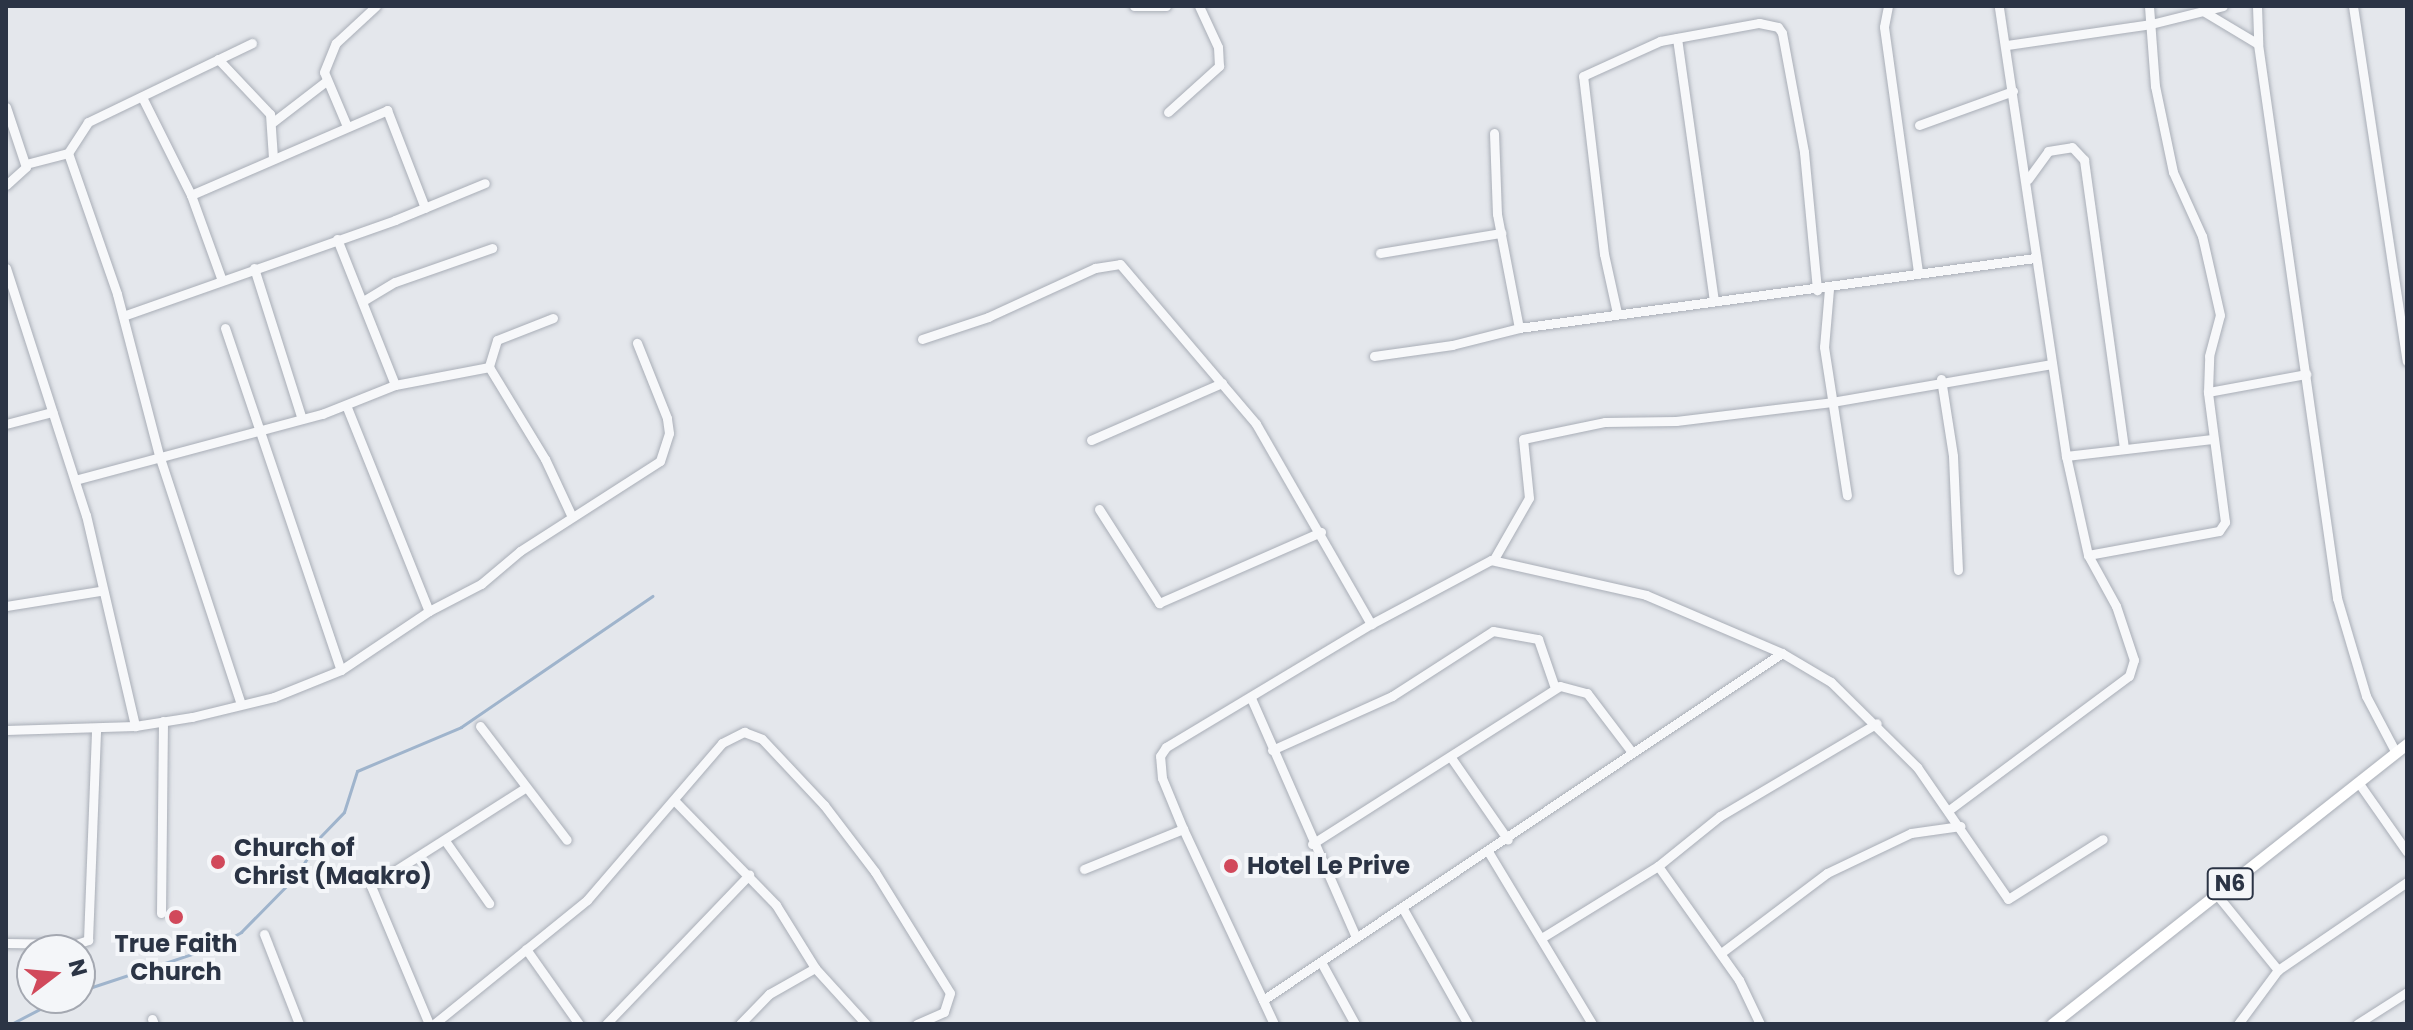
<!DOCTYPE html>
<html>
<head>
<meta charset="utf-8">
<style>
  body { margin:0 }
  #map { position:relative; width:2413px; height:1030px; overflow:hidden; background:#e4e7ec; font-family:Poppins,sans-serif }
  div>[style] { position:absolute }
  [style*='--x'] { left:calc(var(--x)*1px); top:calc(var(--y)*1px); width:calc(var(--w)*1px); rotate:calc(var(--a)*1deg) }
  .stream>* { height:3px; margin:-1.5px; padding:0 1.5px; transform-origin:1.5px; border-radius:1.5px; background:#9fb4cc }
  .roads { filter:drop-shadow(0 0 2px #a9aeb7) drop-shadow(0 0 2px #a9aeb7) }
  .minor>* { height:9px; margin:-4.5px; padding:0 4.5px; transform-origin:4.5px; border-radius:4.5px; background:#f7f8fa }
  .major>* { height:11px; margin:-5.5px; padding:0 5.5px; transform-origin:5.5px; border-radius:5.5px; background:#fff }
  .dots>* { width:22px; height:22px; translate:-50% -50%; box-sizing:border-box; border:4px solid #f4f6f9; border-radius:50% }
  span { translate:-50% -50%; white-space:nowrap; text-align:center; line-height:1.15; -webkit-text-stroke:8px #f4f6f9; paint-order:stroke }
  .shield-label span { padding:2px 6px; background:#f4f6f9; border:2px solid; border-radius:6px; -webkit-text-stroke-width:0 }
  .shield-label { font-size:22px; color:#2b3445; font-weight:700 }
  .poi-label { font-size:24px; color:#2b3445; font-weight:700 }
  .left { translate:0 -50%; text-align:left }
  .frame { position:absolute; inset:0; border:8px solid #2b3445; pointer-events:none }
  .north { position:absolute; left:16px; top:934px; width:80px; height:80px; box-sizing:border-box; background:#f4f6f9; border:2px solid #a4a8b1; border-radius:50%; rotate:74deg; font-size:22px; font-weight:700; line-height:32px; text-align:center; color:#2b3445 }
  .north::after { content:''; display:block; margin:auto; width:28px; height:36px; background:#d1495b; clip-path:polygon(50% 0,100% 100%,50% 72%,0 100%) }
</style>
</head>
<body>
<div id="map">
  <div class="stream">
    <i style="--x:80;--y:991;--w:143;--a:-18.3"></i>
    <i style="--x:216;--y:946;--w:29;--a:-29"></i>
    <i style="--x:241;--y:932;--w:80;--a:-45.5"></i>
    <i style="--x:297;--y:875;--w:43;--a:-59.3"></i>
    <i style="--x:319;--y:838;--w:36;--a:-46"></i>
    <i style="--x:344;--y:812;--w:43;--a:-72.4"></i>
    <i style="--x:357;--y:771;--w:113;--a:-22.9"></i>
    <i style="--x:461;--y:727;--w:232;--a:-34.4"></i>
    <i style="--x:11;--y:1024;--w:56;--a:-27.5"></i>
  </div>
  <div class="roads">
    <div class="minor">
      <i style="--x:1134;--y:6;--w:32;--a:0"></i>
      <i style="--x:1888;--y:6;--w:21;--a:101"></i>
      <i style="--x:1884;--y:27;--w:247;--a:82.1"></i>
      <i style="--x:2257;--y:6;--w:38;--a:88"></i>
      <i style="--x:2258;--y:44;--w:560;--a:81.88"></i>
      <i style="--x:2337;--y:598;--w:102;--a:73.5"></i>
      <i style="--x:2366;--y:696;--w:64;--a:62.2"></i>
      <i style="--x:2353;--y:6;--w:359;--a:81.4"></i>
      <i style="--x:2203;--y:11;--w:64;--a:31"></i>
      <i style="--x:1677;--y:38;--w:265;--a:82"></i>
      <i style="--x:2007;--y:45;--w:146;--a:-8.3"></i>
      <i style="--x:2151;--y:24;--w:74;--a:-14"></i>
      <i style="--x:218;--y:59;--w:76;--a:46.6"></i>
      <i style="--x:270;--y:114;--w:44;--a:86.1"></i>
      <i style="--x:143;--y:99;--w:107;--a:63.4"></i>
      <i style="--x:191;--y:195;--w:88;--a:70.1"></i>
      <i style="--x:6;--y:107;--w:63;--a:71.6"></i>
      <i style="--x:26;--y:167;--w:27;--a:138"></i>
      <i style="--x:1168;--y:112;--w:69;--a:-42"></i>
      <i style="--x:1219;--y:66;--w:19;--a:-93"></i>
      <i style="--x:1218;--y:47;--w:45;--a:-114.9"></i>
      <i style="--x:273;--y:122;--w:66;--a:-37.6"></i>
      <i style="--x:346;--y:124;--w:56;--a:-112.9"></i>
      <i style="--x:324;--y:72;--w:31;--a:-68"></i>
      <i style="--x:336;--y:43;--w:54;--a:-42.8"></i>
      <i style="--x:1919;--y:125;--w:100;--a:-19.9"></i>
      <i style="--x:1494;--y:133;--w:81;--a:87.9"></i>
      <i style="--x:1497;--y:214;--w:116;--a:79.1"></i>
      <i style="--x:68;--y:153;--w:149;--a:70.8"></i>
      <i style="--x:117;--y:294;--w:166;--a:75.4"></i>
      <i style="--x:159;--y:455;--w:262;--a:71.8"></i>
      <i style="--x:68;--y:153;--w:37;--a:-57"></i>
      <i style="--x:88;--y:122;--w:182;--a:-25.7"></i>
      <i style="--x:26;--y:164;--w:43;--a:-14.7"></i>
      <i style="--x:2028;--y:179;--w:34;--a:-54"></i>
      <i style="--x:2048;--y:151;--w:24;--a:-9"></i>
      <i style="--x:2072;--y:147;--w:18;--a:47"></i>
      <i style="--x:2084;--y:160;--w:291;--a:82.1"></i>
      <i style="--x:191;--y:195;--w:214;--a:-23.4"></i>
      <i style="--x:387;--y:110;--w:105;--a:68.8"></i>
      <i style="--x:337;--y:239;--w:157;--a:68.3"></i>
      <i style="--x:1380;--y:253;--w:123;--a:-9.4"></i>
      <i style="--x:6;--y:268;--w:260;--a:72.1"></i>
      <i style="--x:86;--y:515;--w:217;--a:76.9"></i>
      <i style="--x:254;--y:268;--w:158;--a:72.4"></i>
      <i style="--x:1829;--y:289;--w:58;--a:94.9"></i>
      <i style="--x:1824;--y:347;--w:150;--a:81.2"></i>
      <i style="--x:363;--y:301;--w:37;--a:-31"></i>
      <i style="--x:395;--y:282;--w:103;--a:-19.3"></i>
      <i style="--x:1617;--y:313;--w:60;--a:-102.4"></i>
      <i style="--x:1604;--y:254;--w:179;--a:-96.7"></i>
      <i style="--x:1583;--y:76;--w:85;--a:-24.4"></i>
      <i style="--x:1660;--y:41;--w:101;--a:-10.3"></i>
      <i style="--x:1759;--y:23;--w:19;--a:12"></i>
      <i style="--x:1778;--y:27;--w:7;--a:56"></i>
      <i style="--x:1782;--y:33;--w:121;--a:79.5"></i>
      <i style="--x:1804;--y:152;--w:139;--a:84.6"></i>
      <i style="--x:123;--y:316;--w:288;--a:-19.4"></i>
      <i style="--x:395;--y:220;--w:97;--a:-22.3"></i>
      <i style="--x:553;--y:318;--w:60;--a:158.6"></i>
      <i style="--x:497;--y:340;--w:28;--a:107"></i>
      <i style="--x:489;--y:367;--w:108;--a:58.7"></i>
      <i style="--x:545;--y:459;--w:64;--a:65"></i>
      <i style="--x:225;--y:328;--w:361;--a:71.3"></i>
      <i style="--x:922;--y:339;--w:70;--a:-18.4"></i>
      <i style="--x:988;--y:317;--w:118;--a:-24.6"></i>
      <i style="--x:1095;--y:268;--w:25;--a:-9"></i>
      <i style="--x:1120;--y:264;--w:210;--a:49.6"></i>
      <i style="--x:1256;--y:424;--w:231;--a:60.1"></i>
      <i style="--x:1374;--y:356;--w:79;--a:-8"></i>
      <i style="--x:1452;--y:345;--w:69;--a:-14.2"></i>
      <i style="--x:1519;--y:328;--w:521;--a:-7.73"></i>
      <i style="--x:1941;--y:379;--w:78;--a:81.1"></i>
      <i style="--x:1953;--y:456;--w:114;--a:87.5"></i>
      <i style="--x:2208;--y:392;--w:100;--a:-10.4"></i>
      <i style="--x:346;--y:405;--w:222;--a:68.1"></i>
      <i style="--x:6;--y:424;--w:48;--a:-14.6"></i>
      <i style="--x:1091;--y:440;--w:143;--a:-23.5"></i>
      <i style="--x:2066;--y:456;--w:147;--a:-6.6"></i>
      <i style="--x:75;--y:480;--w:256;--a:-15"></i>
      <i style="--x:322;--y:414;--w:79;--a:-21.7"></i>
      <i style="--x:395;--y:385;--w:96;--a:-10.8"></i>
      <i style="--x:1099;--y:509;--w:112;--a:57.4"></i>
      <i style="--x:1159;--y:603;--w:177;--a:-23.7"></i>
      <i style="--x:2088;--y:555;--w:133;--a:-10.4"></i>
      <i style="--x:2219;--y:531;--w:11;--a:-56"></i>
      <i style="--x:2225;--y:522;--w:131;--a:-97.5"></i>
      <i style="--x:2208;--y:392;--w:36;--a:-88"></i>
      <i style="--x:2209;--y:356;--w:42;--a:-75"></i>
      <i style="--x:2220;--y:315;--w:81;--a:-102.8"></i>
      <i style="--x:2202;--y:236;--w:70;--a:-114.4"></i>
      <i style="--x:2173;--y:172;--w:88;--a:-101.8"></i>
      <i style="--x:2155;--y:86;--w:80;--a:-94.3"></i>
      <i style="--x:1494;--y:559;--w:70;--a:-60.2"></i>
      <i style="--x:1529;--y:498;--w:59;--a:-95.8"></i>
      <i style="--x:1523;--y:439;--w:84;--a:-11.7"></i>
      <i style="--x:1605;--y:422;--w:71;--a:-0.8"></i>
      <i style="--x:1676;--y:421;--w:157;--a:-6.9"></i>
      <i style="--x:1832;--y:402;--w:223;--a:-9.8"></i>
      <i style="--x:6;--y:606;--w:95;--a:-9.1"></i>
      <i style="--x:1251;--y:698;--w:261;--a:66.3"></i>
      <i style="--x:480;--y:726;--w:143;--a:52.7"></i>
      <i style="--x:6;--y:730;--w:129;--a:-1.8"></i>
      <i style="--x:135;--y:726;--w:58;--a:-9"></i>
      <i style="--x:192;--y:717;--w:84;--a:-13.7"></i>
      <i style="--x:274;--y:697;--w:72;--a:-21.9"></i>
      <i style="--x:341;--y:670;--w:106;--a:-33.8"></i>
      <i style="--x:429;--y:611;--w:59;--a:-27.4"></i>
      <i style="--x:481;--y:584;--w:51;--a:-40.2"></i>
      <i style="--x:520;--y:551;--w:166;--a:-32.7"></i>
      <i style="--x:660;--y:461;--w:29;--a:-72"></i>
      <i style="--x:669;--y:433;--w:15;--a:-98"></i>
      <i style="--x:667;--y:418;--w:81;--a:-111.8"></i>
      <i style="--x:1272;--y:750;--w:132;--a:-24.2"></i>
      <i style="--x:1392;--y:696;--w:120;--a:-32.8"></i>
      <i style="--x:1493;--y:631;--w:46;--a:10.1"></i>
      <i style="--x:1538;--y:639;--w:52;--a:70.9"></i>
      <i style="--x:1452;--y:759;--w:98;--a:55.3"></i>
      <i style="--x:2358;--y:782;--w:85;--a:55"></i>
      <i style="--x:674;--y:800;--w:146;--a:45.8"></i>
      <i style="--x:776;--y:905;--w:74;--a:58.2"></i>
      <i style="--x:815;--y:968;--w:76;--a:47.7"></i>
      <i style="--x:1949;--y:810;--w:224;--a:-36.7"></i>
      <i style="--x:2129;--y:676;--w:17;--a:-73"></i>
      <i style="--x:2134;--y:660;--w:57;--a:-108.4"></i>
      <i style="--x:2116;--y:606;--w:58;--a:-118.8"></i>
      <i style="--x:2088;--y:555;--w:101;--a:-102.5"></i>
      <i style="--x:2066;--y:456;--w:455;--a:-98.5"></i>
      <i style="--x:446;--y:842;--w:75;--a:54.8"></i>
      <i style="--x:1312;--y:844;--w:294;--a:-32.5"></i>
      <i style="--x:1560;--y:686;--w:28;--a:15"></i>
      <i style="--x:1587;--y:693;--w:73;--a:52.8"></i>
      <i style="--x:1489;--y:853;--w:200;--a:58.9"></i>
      <i style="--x:1658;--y:866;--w:140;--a:54.6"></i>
      <i style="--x:1739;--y:980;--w:49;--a:64.5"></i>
      <i style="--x:1084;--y:869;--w:107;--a:-22"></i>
      <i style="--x:2217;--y:895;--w:97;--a:50.9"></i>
      <i style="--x:1402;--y:907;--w:134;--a:60.6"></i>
      <i style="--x:161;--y:913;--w:192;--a:-89.4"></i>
      <i style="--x:264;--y:934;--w:97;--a:68.7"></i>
      <i style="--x:1543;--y:937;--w:135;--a:-31.7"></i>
      <i style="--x:1658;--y:866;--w:80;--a:-38.9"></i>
      <i style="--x:1720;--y:816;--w:182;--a:-30.6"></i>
      <i style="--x:6;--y:943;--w:70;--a:0.8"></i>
      <i style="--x:76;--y:944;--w:13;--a:-18"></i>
      <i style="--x:88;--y:940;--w:212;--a:-87.8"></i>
      <i style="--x:526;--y:949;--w:92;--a:54.8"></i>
      <i style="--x:1721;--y:953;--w:133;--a:-37"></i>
      <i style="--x:1827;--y:873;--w:93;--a:-25.5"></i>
      <i style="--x:1911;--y:833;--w:50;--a:-8"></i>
      <i style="--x:1321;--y:962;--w:71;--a:61.3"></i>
      <i style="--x:1263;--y:1000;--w:624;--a:-33.77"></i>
      <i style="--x:152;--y:1019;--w:5;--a:68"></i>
      <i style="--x:429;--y:1024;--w:150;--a:-112.8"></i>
      <i style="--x:371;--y:886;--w:183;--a:-32.5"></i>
      <i style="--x:434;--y:1024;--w:197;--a:-39"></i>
      <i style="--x:587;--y:900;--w:207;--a:-49.3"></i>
      <i style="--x:722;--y:743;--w:25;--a:-27"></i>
      <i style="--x:744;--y:732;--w:19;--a:21"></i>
      <i style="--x:762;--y:739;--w:91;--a:46.8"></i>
      <i style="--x:824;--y:805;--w:84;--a:52.7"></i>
      <i style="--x:875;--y:872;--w:142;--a:58.2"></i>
      <i style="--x:950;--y:993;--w:20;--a:108"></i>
      <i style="--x:944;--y:1012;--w:30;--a:156"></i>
      <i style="--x:606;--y:1024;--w:207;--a:-46.2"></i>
      <i style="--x:740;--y:1024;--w:42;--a:-46"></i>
      <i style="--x:769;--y:994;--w:53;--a:-29.5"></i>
      <i style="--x:1274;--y:1024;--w:215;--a:-115"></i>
      <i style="--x:1183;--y:829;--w:55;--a:-112.4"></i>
      <i style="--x:1162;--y:778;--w:22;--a:-95"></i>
      <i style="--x:1160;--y:756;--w:11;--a:-56"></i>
      <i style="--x:1166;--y:747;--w:239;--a:-31"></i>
      <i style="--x:1371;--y:624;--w:136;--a:-28.1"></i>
      <i style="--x:1491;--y:560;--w:159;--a:12.7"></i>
      <i style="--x:1646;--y:595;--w:148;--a:23.1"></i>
      <i style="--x:1782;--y:653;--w:57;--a:30.6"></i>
      <i style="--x:1831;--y:682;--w:121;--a:44.7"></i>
      <i style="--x:1917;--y:767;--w:160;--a:55.4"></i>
      <i style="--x:2008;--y:899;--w:112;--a:-32.3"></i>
      <i style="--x:2238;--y:1024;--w:67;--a:-53.5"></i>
      <i style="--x:2278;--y:970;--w:156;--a:-34.3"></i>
      <i style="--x:2357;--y:1024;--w:59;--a:-32.6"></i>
    </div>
    <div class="major">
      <i style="--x:2052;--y:1024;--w:452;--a:-38.3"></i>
    </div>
  </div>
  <div class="dots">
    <i style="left:218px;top:862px;background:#d1495b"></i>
    <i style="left:1231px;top:866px;background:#d1495b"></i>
    <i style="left:176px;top:917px;background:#d1495b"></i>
  </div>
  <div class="shield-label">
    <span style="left:2230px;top:884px">N6</span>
  </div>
  <div class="poi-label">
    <span class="left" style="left:234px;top:862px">Church of<br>Christ (Maakro)</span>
    <span class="left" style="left:1247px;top:866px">Hotel Le Prive</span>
    <span style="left:176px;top:958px">True Faith<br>Church</span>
  </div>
  <div class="frame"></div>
  <div class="north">N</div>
</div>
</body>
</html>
